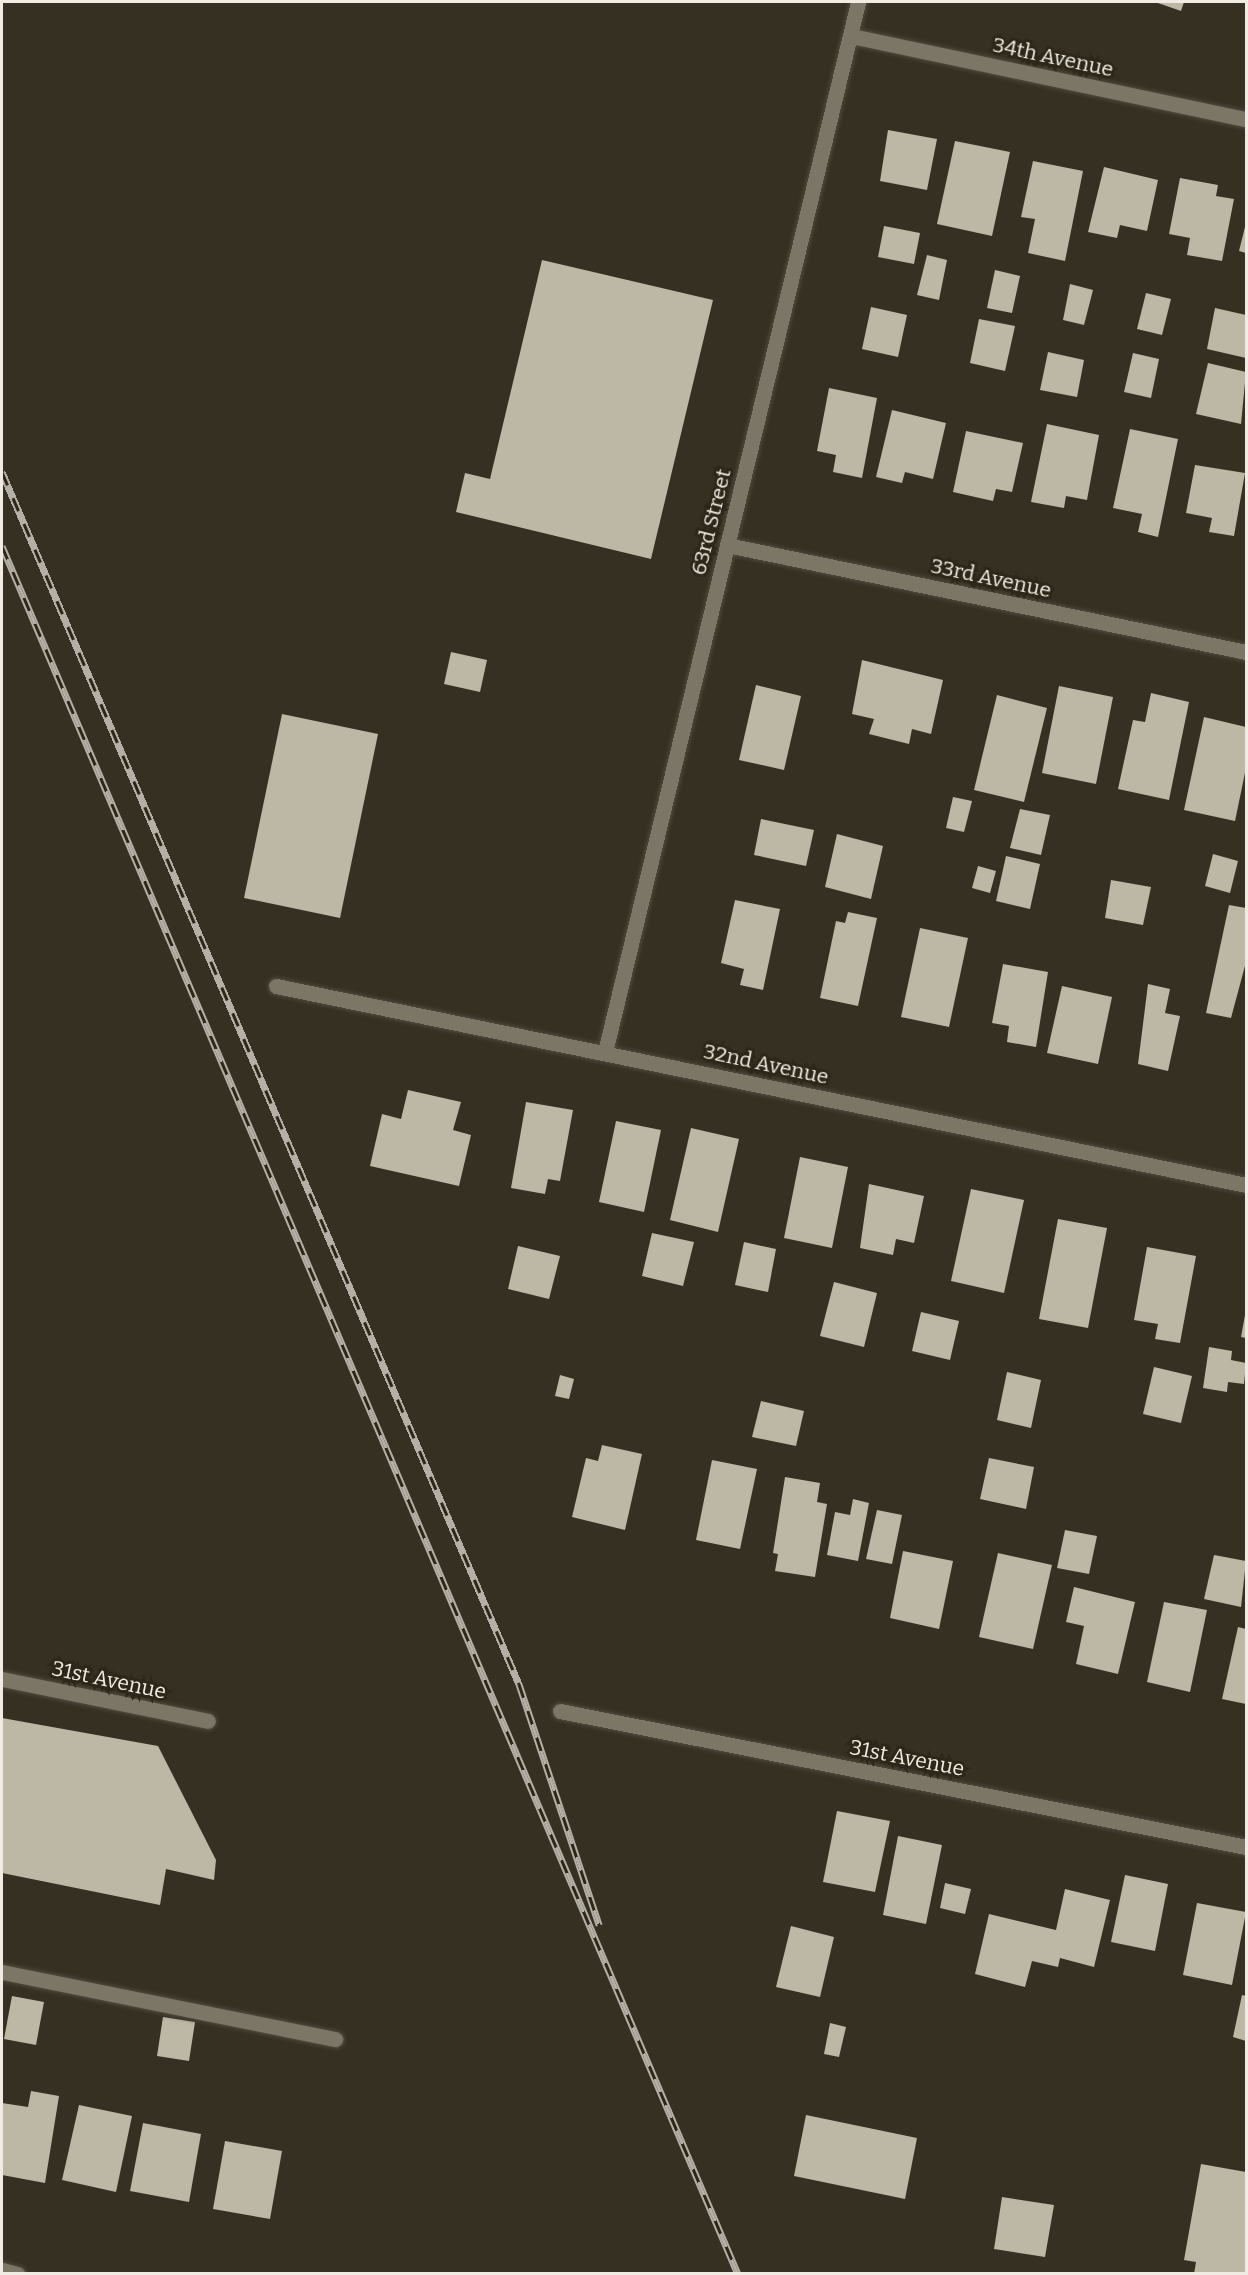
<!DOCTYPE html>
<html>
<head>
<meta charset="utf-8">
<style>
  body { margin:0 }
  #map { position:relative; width:1248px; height:2275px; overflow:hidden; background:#363022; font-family:Bitter,serif }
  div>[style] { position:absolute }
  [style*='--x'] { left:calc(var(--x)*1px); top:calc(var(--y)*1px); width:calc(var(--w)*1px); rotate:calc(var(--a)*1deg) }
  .building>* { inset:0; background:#bdb7a5 }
  .roads { filter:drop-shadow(0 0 2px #504b3f) drop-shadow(0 0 2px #504b3f) }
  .minor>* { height:15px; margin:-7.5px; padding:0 7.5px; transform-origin:7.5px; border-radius:7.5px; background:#7c7666 }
  .rail>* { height:7px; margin-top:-3.5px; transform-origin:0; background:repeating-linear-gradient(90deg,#2c2718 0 14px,#b5b0a6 0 28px); box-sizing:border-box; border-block:2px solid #b5b0a6 }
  span { translate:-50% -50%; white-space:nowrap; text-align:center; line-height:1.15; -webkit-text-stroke:6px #2c2718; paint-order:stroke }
  .street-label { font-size:21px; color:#f0ece3 }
  .frame { position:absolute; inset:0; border:3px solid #f0ece3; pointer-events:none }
</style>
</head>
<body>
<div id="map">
  <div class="building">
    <i style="clip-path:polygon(1155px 2px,1184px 2px,1181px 11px)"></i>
    <i style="clip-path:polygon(888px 130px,937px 139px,927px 190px,880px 181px)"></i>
    <i style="clip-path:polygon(955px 141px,1010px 152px,992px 236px,937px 224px)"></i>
    <i style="clip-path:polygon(1033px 161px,1083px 171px,1065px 261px,1028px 253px,1035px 219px,1021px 217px)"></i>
    <i style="clip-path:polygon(1104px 167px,1158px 180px,1147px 231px,1120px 225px,1117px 238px,1088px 232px)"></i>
    <i style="clip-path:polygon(1180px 178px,1218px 185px,1216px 196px,1234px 199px,1222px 261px,1187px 255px,1190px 238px,1169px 234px)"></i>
    <i style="clip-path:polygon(1246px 223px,1246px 253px,1239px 251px)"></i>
    <i style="clip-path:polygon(884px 226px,920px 233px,914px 264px,878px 257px)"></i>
    <i style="clip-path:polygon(927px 255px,947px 260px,939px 300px,917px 295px)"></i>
    <i style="clip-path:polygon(542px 260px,713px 300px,651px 559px,456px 512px,465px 473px,490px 479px)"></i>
    <i style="clip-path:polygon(995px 270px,1020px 276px,1012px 313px,987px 308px)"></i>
    <i style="clip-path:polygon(1070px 284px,1093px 290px,1084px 325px,1063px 320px)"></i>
    <i style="clip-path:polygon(1146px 293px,1171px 299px,1162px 335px,1137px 329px)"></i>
    <i style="clip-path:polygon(871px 307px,907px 315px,898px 357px,862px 349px)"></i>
    <i style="clip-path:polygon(1215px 308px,1246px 315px,1246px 358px,1207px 349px)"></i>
    <i style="clip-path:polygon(979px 319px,1015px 326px,1005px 371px,970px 363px)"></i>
    <i style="clip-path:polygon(1048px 352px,1084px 360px,1077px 397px,1040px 390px)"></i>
    <i style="clip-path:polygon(1133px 353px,1159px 359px,1151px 398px,1124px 392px)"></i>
    <i style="clip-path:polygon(1208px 363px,1246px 372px,1241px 424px,1196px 414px)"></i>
    <i style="clip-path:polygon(829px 388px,877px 398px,862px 478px,833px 472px,836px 455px,817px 451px)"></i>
    <i style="clip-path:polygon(892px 410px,946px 423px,933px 479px,905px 472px,902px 483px,876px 477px)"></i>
    <i style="clip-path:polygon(1047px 424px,1099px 435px,1087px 500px,1066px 496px,1064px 508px,1031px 502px)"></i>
    <i style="clip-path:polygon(1130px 429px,1178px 439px,1158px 537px,1138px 532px,1142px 514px,1113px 508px)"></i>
    <i style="clip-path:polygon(966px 431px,1023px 443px,1012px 492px,996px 489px,993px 501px,953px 492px)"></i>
    <i style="clip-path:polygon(1195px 465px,1245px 473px,1234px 536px,1209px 532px,1212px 518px,1186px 513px)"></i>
    <i style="clip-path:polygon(451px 652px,487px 660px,480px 692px,444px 684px)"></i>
    <i style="clip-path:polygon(862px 660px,943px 680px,931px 734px,912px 729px,909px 744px,869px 734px,874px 719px,852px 714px)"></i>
    <i style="clip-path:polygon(756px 685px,801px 696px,784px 770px,739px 760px)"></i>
    <i style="clip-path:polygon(1059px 686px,1113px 697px,1096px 784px,1042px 773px)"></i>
    <i style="clip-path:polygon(1151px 693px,1189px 702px,1169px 800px,1118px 789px,1133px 720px,1145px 722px)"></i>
    <i style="clip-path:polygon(997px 695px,1047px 708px,1024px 802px,974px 790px)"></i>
    <i style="clip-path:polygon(282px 714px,378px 734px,340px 918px,244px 898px)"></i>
    <i style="clip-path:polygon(1204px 717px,1246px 727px,1246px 768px,1235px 821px,1184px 810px)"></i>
    <i style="clip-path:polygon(953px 797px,972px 801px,964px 832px,946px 828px)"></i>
    <i style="clip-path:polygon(1020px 809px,1050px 815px,1041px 855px,1010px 848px)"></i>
    <i style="clip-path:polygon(761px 819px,814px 830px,806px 866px,754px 855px)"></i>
    <i style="clip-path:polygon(837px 834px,883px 846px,871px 899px,825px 887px)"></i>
    <i style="clip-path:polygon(1213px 854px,1238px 861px,1230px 893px,1205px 886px)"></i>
    <i style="clip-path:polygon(1006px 856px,1040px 864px,1030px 909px,996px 901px)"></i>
    <i style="clip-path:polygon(978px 866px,996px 871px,990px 893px,972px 888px)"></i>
    <i style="clip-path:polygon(1111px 880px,1151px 887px,1143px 925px,1105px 918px)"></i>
    <i style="clip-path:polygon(735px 900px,780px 909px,763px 990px,740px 985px,744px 969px,721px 963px)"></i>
    <i style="clip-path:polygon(1229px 905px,1246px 908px,1246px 962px,1231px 1018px,1206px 1013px)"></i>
    <i style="clip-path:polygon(848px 912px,877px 918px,858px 1006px,820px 998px,836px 921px,845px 923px)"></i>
    <i style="clip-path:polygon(920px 928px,968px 938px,949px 1027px,901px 1017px)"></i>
    <i style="clip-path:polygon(1003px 964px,1048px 972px,1036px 1047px,1007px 1042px,1009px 1026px,992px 1023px)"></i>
    <i style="clip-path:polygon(1148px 984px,1170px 989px,1165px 1013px,1180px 1016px,1168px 1071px,1138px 1064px)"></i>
    <i style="clip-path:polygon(1062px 986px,1112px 997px,1098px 1064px,1047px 1053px)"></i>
    <i style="clip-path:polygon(408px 1090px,461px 1102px,453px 1130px,471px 1135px,459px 1186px,370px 1166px,382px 1114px,401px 1119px)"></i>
    <i style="clip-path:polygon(526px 1102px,573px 1110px,560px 1181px,548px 1179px,545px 1194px,511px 1188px)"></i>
    <i style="clip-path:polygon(616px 1121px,661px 1130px,644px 1212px,599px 1202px)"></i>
    <i style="clip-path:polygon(691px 1128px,739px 1139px,718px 1232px,670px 1220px)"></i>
    <i style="clip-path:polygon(800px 1157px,848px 1167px,832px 1248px,784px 1238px)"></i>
    <i style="clip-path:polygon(869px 1184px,924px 1196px,914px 1243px,896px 1239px,893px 1255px,860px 1248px)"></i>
    <i style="clip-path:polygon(971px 1189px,1024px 1200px,1004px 1293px,951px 1281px)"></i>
    <i style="clip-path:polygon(1058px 1219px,1107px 1228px,1088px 1328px,1039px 1319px)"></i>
    <i style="clip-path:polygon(652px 1233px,694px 1242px,683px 1286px,642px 1276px)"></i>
    <i style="clip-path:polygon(744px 1242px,776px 1249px,768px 1292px,735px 1285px)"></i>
    <i style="clip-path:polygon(518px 1246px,560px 1256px,549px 1299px,508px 1289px)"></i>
    <i style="clip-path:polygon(1147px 1247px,1196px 1256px,1180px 1343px,1155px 1339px,1158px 1324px,1134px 1320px)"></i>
    <i style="clip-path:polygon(834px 1282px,877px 1293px,864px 1347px,820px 1336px)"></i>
    <i style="clip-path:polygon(921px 1312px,959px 1321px,950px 1360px,912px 1351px)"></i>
    <i style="clip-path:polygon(1245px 1315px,1246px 1315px,1246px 1338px,1241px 1337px)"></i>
    <i style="clip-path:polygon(1209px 1347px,1232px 1351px,1231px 1360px,1246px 1363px,1244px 1384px,1228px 1382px,1227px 1392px,1203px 1388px)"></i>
    <i style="clip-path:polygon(1154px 1367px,1192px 1376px,1181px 1423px,1143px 1414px)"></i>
    <i style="clip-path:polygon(1007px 1372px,1041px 1380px,1031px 1428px,997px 1420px)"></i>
    <i style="clip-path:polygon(560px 1375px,574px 1379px,569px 1399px,555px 1396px)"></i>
    <i style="clip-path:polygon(761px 1401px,804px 1411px,796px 1446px,752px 1437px)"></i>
    <i style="clip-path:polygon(602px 1445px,642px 1454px,625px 1530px,572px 1517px,586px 1458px,598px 1461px)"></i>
    <i style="clip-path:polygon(989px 1458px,1034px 1467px,1026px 1509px,980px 1499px)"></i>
    <i style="clip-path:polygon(712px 1460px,757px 1469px,740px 1549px,696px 1540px)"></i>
    <i style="clip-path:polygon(785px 1477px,820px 1483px,817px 1502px,827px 1504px,815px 1577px,775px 1571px,778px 1554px,773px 1553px)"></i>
    <i style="clip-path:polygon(853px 1499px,869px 1503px,858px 1561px,827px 1555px,835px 1512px,850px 1515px)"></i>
    <i style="clip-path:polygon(877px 1510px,902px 1515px,892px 1564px,866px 1559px)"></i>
    <i style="clip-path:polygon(1065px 1530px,1097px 1536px,1089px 1574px,1057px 1568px)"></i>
    <i style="clip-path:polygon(903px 1551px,953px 1561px,939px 1629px,890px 1618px)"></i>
    <i style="clip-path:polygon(998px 1553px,1052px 1565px,1033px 1649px,979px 1637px)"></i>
    <i style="clip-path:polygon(1214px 1555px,1246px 1561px,1241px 1607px,1204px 1599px)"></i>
    <i style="clip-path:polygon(1074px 1587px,1135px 1602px,1118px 1674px,1076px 1664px,1084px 1626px,1066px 1622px)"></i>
    <i style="clip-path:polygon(1164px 1602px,1207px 1610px,1190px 1692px,1147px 1682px)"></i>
    <i style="clip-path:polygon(1238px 1627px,1246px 1629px,1246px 1704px,1222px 1699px)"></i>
    <i style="clip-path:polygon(2px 1718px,158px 1746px,216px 1860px,214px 1880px,166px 1869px,160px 1905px,2px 1873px)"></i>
    <i style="clip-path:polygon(837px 1811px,890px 1821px,875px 1892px,823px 1882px)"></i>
    <i style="clip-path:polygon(898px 1836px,942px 1845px,926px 1924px,883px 1915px)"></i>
    <i style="clip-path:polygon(1125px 1875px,1168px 1884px,1155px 1951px,1111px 1942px)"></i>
    <i style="clip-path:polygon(945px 1883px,971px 1889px,965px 1914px,940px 1908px)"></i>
    <i style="clip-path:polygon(1065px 1889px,1110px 1900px,1094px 1967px,1060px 1958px,1058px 1967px,1032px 1961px,1025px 1987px,975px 1974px,989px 1914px,1056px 1930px)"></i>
    <i style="clip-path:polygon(1197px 1903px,1246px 1912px,1232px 1985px,1183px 1975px)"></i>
    <i style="clip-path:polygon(791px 1926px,834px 1937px,820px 1997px,776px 1987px)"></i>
    <i style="clip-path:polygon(1242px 1995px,1246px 1996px,1246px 2041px,1233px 2037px)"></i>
    <i style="clip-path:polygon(12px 1996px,44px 2002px,36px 2045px,4px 2039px)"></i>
    <i style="clip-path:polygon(163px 2017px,195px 2022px,189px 2061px,157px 2056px)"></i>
    <i style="clip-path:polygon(830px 2023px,846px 2027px,839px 2057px,824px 2054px)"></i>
    <i style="clip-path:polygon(31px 2091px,59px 2096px,45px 2183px,2px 2175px,2px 2103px,28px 2107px)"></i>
    <i style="clip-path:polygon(79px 2105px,132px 2116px,116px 2192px,62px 2180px)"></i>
    <i style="clip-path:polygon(806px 2115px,917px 2138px,905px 2199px,794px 2176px)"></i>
    <i style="clip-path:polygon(143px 2123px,201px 2134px,189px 2202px,130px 2191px)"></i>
    <i style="clip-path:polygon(225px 2141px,282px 2151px,270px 2219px,213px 2209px)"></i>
    <i style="clip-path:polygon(1201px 2164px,1246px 2172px,1246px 2274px,1194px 2274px,1196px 2262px,1184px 2260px)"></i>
    <i style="clip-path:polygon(1002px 2197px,1054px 2205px,1045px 2257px,994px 2249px)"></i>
  </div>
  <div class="roads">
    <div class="minor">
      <i style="--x:851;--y:36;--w:404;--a:11.9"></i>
      <i style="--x:727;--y:545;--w:530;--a:11.65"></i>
      <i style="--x:276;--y:986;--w:990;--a:11.59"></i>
      <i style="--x:605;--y:1052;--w:1080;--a:-76.45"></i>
      <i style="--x:2;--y:1679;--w:210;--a:11.5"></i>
      <i style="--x:560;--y:1711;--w:699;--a:11.21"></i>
      <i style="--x:2;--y:1972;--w:340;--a:11.4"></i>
      <i style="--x:2;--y:2270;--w:16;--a:15"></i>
    </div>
  </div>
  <div class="rail">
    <i style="--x:2;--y:472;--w:1318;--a:66.9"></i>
    <i style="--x:519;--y:1684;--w:254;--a:71.6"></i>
    <i style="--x:2;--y:546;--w:1878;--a:66.93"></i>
  </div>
  <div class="street-label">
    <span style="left:1053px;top:57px;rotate:12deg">34th Avenue</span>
    <span style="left:711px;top:522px;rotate:-76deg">63rd Street</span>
    <span style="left:991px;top:578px;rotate:12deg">33rd Avenue</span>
    <span style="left:766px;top:1064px;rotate:12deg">32nd Avenue</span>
    <span style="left:109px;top:1680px;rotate:12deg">31st Avenue</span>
    <span style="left:907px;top:1758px;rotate:11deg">31st Avenue</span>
  </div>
  <div class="frame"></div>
</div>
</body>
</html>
